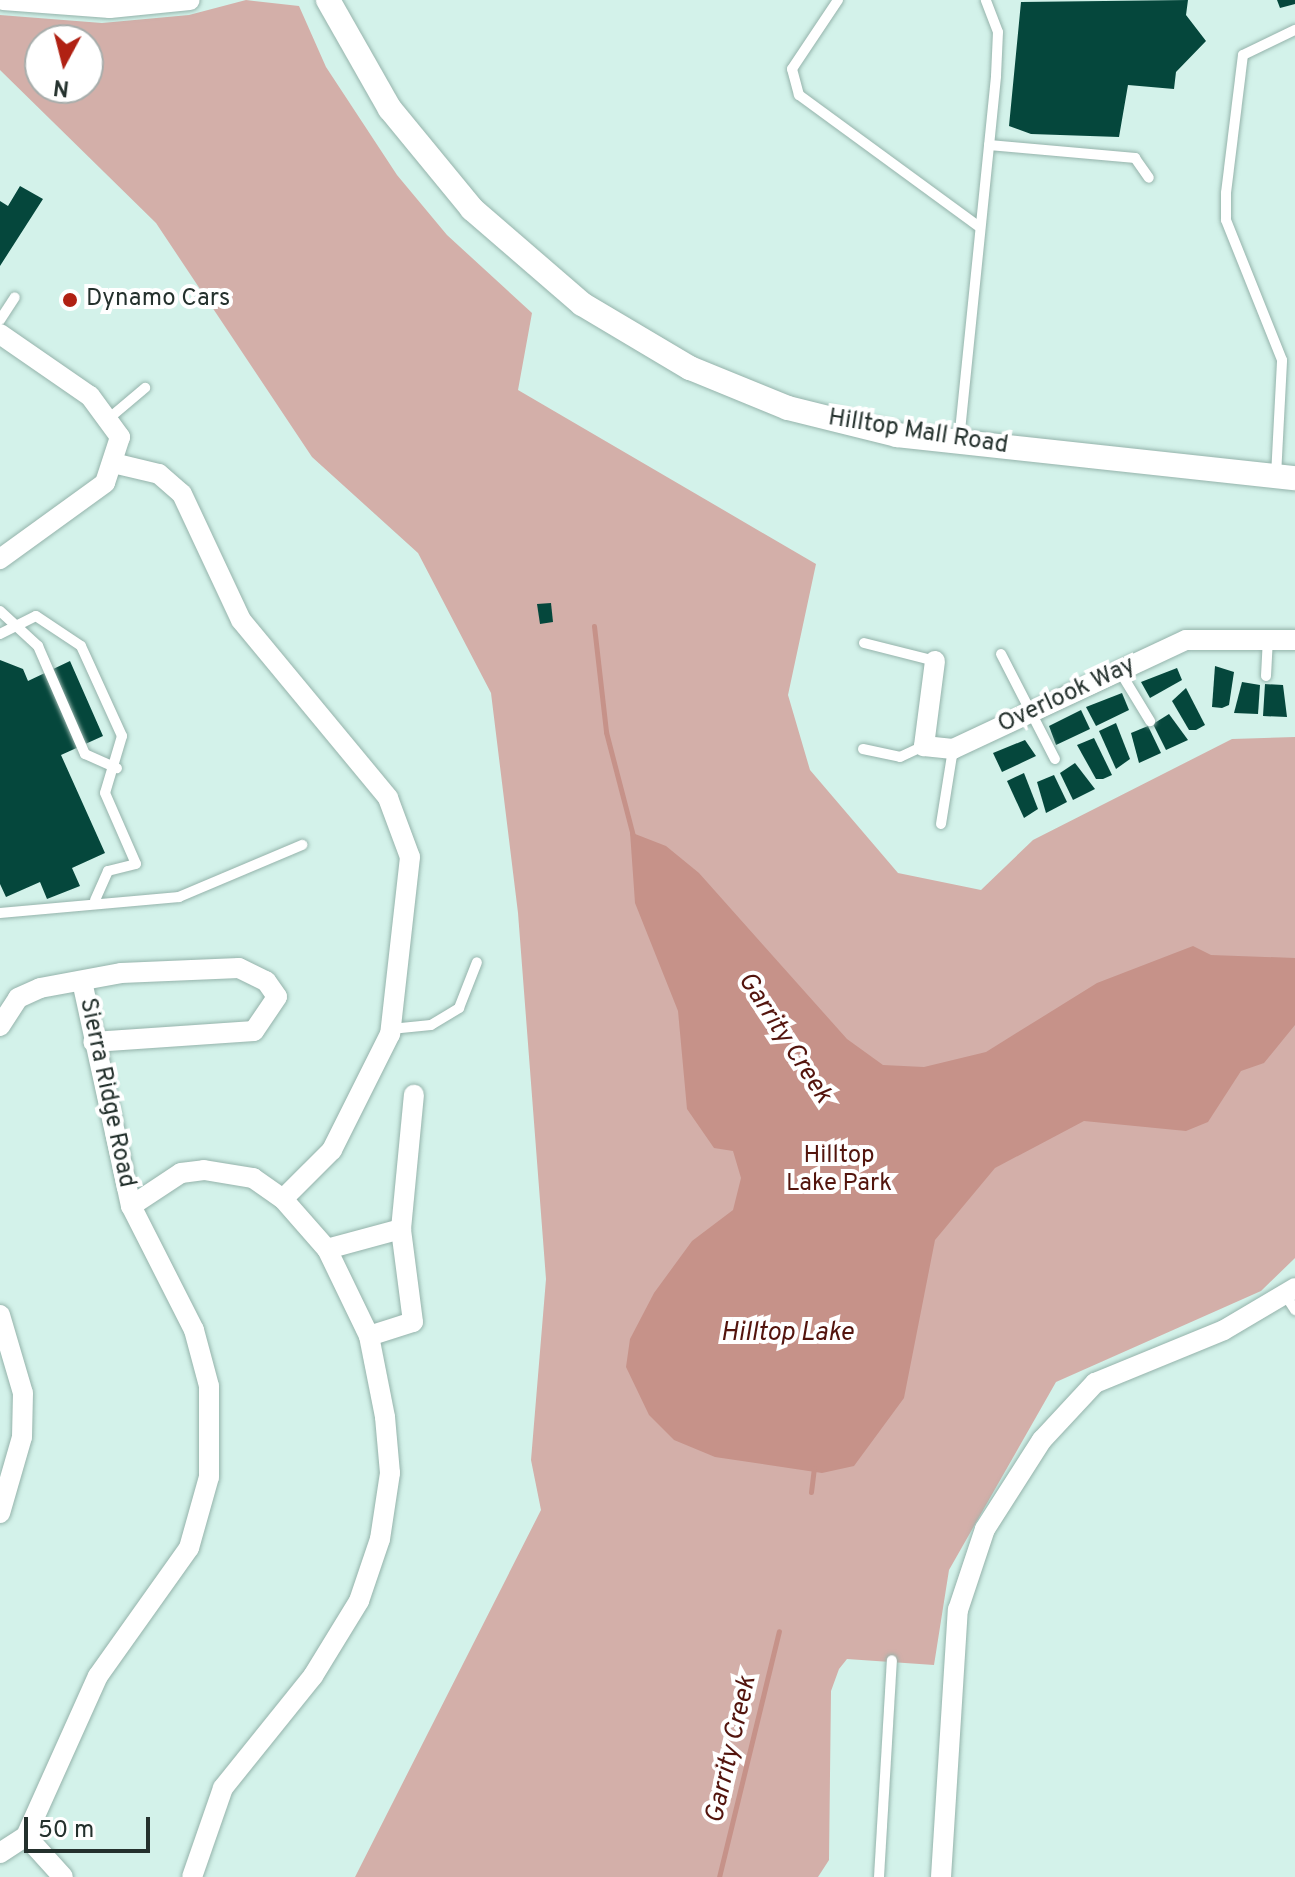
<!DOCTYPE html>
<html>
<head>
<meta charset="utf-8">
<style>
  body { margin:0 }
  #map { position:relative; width:1295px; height:1877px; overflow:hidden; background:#d3f2ea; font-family:Overpass,sans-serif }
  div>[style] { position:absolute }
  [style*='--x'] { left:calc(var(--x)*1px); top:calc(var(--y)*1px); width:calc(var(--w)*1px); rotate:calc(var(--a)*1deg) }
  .green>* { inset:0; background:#d3afa9 }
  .water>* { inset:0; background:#c69289 }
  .stream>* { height:5px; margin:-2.5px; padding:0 2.5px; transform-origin:2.5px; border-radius:2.5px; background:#c69289 }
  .building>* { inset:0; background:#05473c }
  .roads { filter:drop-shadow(0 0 2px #95b3ab) drop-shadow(0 0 2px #95b3ab) }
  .service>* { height:10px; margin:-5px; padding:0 5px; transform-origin:5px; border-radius:5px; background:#fff }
  .minor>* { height:20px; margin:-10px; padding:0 10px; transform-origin:10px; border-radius:10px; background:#fff }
  .tertiary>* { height:24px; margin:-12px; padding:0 12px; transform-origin:12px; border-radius:12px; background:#fff }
  .dots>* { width:22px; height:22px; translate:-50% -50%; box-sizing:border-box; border:4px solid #fff; border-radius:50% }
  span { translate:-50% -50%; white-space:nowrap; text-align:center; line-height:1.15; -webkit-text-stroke:8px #fff; paint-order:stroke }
  .poi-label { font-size:24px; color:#24312d }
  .left { translate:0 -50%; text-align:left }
  .street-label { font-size:24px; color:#24312d }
  .park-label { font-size:24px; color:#53150d }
  .water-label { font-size:26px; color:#53140d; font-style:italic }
  .north { position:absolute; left:24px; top:24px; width:80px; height:80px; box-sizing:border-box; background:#fff; border:2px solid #a7adab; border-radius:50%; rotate:187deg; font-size:22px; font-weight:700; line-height:32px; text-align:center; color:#24312d }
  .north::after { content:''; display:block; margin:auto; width:28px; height:36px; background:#b02113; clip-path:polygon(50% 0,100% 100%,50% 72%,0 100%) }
  .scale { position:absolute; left:24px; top:1817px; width:126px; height:36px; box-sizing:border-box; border:4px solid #24312d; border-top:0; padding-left:10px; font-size:24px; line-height:28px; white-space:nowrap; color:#24312d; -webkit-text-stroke:6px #fff; paint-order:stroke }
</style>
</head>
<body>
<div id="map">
  <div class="green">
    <i style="clip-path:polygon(evenodd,246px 0,299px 6px,326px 67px,397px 175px,447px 235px,532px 313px,518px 390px,816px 564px,788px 695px,810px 770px,898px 873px,981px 890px,1033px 840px,1232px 739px,1295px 737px,1295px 1258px,1261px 1291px,1056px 1382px,949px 1570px,934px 1665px,847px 1659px,839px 1669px,831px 1691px,829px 1860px,818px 1877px,355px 1877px,541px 1510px,531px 1460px,546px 1279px,518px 913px,491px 693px,418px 553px,312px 457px,156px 223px,0 70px,0 15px,102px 23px,189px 15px,246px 0,40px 40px,88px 40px,88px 88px,40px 88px,40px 40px)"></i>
  </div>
  <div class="water">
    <i style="clip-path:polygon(630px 832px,666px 846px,699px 873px,847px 1039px,883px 1065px,924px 1067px,986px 1052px,1097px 983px,1193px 946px,1211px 955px,1295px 958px,1295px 1025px,1264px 1063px,1241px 1071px,1208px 1122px,1186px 1131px,1084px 1121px,995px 1168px,935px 1240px,904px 1398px,854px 1466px,822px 1473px,715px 1457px,674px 1440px,649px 1415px,626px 1367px,630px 1339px,654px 1293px,692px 1241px,733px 1210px,741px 1178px,733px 1151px,714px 1148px,687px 1109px,678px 1011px,635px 903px)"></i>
  </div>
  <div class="stream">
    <i style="--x:594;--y:626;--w:107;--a:83.5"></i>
    <i style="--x:606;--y:732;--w:107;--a:75.4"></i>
    <i style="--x:811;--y:1492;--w:24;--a:-83"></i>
    <i style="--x:719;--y:1877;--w:253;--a:-76.3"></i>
  </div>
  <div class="building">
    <i style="clip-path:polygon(1188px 0,1186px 15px,1206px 41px,1176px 72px,1174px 89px,1128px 85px,1119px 137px,1031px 134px,1009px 126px,1021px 2px)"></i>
    <i style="clip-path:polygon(1277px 0,1295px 0,1295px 4px,1280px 8px)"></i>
    <i style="clip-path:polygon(20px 186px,43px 199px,0 266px,0 201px,8px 206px)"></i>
    <i style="clip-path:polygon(551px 603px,553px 622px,540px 624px,537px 604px)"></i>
    <i style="clip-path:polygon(0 660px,23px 669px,28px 681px,70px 661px,103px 736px,61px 755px,105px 853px,72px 868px,80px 886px,47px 899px,40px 882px,6px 897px,0 884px)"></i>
    <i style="clip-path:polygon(1215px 666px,1234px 672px,1229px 705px,1222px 708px,1212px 707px)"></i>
    <i style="clip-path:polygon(1177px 668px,1182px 680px,1150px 698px,1141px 682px)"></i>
    <i style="clip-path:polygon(1242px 682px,1260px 685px,1258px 714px,1234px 713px)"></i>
    <i style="clip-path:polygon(1265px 684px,1283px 685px,1287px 717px,1263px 716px)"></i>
    <i style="clip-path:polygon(1186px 688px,1205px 725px,1196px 730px,1189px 730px,1172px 701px)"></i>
    <i style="clip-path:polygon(1122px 693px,1129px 710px,1096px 726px,1086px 707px)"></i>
    <i style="clip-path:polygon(1081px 710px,1090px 729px,1056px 745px,1049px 726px)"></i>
    <i style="clip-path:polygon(1169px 714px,1188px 740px,1166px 750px,1153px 724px)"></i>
    <i style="clip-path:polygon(1116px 723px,1130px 759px,1116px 769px,1099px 731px)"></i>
    <i style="clip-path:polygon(1148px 726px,1161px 753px,1139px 763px,1131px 733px)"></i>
    <i style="clip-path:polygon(1094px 738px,1112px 775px,1103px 779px,1096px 779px,1077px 745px)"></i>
    <i style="clip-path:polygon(1025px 740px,1036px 756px,1002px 772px,993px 753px)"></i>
    <i style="clip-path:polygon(1075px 763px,1095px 789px,1073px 800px,1060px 773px)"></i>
    <i style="clip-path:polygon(1024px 773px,1038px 809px,1024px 818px,1007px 781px)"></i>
    <i style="clip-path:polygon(1054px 775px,1067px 802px,1046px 813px,1037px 782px)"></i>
  </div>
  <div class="roads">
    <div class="service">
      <i style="--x:838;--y:0;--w:83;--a:123.7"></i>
      <i style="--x:792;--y:69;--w:27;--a:75"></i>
      <i style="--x:799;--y:95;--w:222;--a:36.2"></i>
      <i style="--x:989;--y:145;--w:147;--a:5.1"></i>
      <i style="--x:1135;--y:158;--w:24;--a:55"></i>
      <i style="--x:0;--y:320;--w:27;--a:-57"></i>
      <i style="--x:107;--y:420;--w:50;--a:-40.1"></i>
      <i style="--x:959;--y:441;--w:367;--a:-84.2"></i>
      <i style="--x:996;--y:76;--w:44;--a:-87.4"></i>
      <i style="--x:998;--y:32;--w:34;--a:-111"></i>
      <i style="--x:1276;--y:476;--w:116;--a:-87"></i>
      <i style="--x:1282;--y:360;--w:151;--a:-111.8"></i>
      <i style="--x:1226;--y:220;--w:27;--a:-90"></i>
      <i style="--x:1226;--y:193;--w:139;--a:-83"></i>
      <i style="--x:1243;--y:55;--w:58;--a:-25.7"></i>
      <i style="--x:0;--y:611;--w:52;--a:42.6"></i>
      <i style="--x:38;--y:646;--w:118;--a:66.5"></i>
      <i style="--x:85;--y:754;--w:35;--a:24"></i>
      <i style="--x:0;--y:634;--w:40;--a:-26.6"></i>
      <i style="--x:36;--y:616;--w:54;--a:33.7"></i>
      <i style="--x:81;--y:646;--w:99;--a:65.5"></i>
      <i style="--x:122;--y:736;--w:59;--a:106.6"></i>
      <i style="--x:105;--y:793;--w:77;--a:66.4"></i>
      <i style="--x:136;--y:864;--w:29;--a:166"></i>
      <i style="--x:108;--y:871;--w:32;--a:114"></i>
      <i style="--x:864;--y:643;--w:73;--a:14.2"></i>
      <i style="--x:1001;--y:654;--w:118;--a:62.8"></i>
      <i style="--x:1119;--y:670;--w:60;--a:58.7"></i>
      <i style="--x:1266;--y:676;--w:35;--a:-87"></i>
      <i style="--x:863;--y:749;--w:38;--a:12"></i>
      <i style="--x:900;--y:757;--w:26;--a:-25"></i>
      <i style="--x:941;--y:824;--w:76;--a:-80.9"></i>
      <i style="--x:0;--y:913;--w:180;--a:-5.1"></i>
      <i style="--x:179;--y:897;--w:134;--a:-22.9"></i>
      <i style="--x:391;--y:1029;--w:40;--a:-5.7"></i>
      <i style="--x:431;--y:1025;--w:33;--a:-31"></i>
      <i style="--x:459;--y:1008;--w:49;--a:-68.6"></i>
      <i style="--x:1286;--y:1296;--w:17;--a:57"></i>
      <i style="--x:879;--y:1877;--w:217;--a:-86.6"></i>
    </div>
    <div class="minor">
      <i style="--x:3;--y:0;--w:107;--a:4.3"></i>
      <i style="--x:110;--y:8;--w:80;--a:-5.7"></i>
      <i style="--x:0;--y:334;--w:109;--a:34.6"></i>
      <i style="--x:90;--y:396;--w:51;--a:53.8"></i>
      <i style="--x:120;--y:437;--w:48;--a:108.1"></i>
      <i style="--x:105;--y:483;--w:130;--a:144.1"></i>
      <i style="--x:113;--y:463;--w:47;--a:13.4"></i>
      <i style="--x:159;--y:474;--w:30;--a:41"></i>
      <i style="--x:182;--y:494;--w:139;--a:64.9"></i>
      <i style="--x:241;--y:620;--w:231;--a:50.4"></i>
      <i style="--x:388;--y:798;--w:63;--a:69.6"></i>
      <i style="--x:410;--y:857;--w:178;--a:96.4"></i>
      <i style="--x:390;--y:1034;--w:130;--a:116.6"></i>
      <i style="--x:332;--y:1150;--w:69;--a:135"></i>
      <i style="--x:935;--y:661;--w:86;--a:97.4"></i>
      <i style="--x:924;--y:746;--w:29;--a:6"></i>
      <i style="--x:953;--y:749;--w:257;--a:-25.1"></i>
      <i style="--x:1186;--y:640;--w:109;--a:0"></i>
      <i style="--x:0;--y:1026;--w:33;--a:-57"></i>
      <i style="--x:18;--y:998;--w:24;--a:-24"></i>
      <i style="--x:40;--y:988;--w:82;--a:-10.5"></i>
      <i style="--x:121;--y:973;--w:118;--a:-2.4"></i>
      <i style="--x:239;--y:968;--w:30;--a:26"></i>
      <i style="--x:266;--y:981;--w:19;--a:55"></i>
      <i style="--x:277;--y:997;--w:41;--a:124.1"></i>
      <i style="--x:254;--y:1031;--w:161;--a:176.1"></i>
      <i style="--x:131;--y:1206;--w:60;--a:-33.4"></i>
      <i style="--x:181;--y:1173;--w:23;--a:-7"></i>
      <i style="--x:204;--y:1170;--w:50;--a:9.3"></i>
      <i style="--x:253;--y:1178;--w:37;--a:35"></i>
      <i style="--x:283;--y:1199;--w:67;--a:48.7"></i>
      <i style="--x:327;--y:1249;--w:97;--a:64.2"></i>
      <i style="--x:369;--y:1336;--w:83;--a:78.8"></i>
      <i style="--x:385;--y:1417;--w:56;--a:84.9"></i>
      <i style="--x:390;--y:1473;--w:67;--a:98.6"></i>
      <i style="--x:380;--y:1539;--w:65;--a:108.7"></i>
      <i style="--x:359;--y:1601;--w:88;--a:121.5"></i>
      <i style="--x:313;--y:1676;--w:144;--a:128.8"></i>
      <i style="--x:223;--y:1788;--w:94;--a:109.2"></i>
      <i style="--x:327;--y:1249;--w:77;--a:-15.1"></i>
      <i style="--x:0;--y:1315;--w:81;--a:73.6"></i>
      <i style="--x:23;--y:1393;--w:44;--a:91.3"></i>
      <i style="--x:22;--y:1437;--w:79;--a:106.1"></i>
      <i style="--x:369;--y:1336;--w:46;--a:-17.7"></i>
      <i style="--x:413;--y:1322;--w:94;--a:-97.4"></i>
      <i style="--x:401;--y:1229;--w:135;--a:-84.5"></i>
      <i style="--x:26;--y:1836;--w:55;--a:47.9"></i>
      <i style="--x:0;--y:1853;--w:31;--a:-33"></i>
      <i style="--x:26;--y:1836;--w:175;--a:-65.8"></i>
      <i style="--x:98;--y:1676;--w:157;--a:-54.6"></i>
      <i style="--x:189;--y:1548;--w:74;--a:-74.3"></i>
      <i style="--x:209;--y:1477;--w:91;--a:-90"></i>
      <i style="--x:209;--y:1386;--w:58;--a:-105"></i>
      <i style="--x:194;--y:1330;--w:139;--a:-116.9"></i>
      <i style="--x:131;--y:1206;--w:226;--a:-102.3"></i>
      <i style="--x:941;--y:1877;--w:268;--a:-86.4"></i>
      <i style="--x:958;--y:1610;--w:85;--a:-71.6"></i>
      <i style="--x:985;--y:1529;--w:106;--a:-57.4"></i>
      <i style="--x:1042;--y:1440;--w:78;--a:-47.1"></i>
      <i style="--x:1095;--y:1383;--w:139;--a:-22.3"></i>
      <i style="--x:1224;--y:1330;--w:82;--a:-30.6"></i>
    </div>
    <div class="tertiary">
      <i style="--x:328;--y:0;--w:125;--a:60.4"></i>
      <i style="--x:390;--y:109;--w:129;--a:50.6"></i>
      <i style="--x:472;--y:209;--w:145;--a:40.8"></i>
      <i style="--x:582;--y:304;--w:126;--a:30.7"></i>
      <i style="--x:690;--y:368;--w:106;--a:22.2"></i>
      <i style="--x:788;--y:408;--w:112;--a:13.9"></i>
      <i style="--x:897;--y:435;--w:400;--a:6.2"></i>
    </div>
  </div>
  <div class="dots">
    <i style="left:70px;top:300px;background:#b02113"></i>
  </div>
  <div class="poi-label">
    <span class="left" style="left:86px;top:300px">Dynamo Cars</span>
  </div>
  <div class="street-label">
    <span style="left:918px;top:433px;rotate:9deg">Hilltop Mall Road</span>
    <span style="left:1067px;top:696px;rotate:-25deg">Overlook Way</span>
    <span style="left:106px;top:1093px;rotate:78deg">Sierra Ridge Road</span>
  </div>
  <div class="park-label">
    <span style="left:839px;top:1171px">Hilltop<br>Lake Park</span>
  </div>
  <div class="water-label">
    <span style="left:784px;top:1038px;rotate:57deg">Garrity Creek</span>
    <span style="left:787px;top:1334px">Hilltop Lake</span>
    <span style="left:732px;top:1750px;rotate:-77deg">Garrity Creek</span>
  </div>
  <div class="north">N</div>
  <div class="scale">50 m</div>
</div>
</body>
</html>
